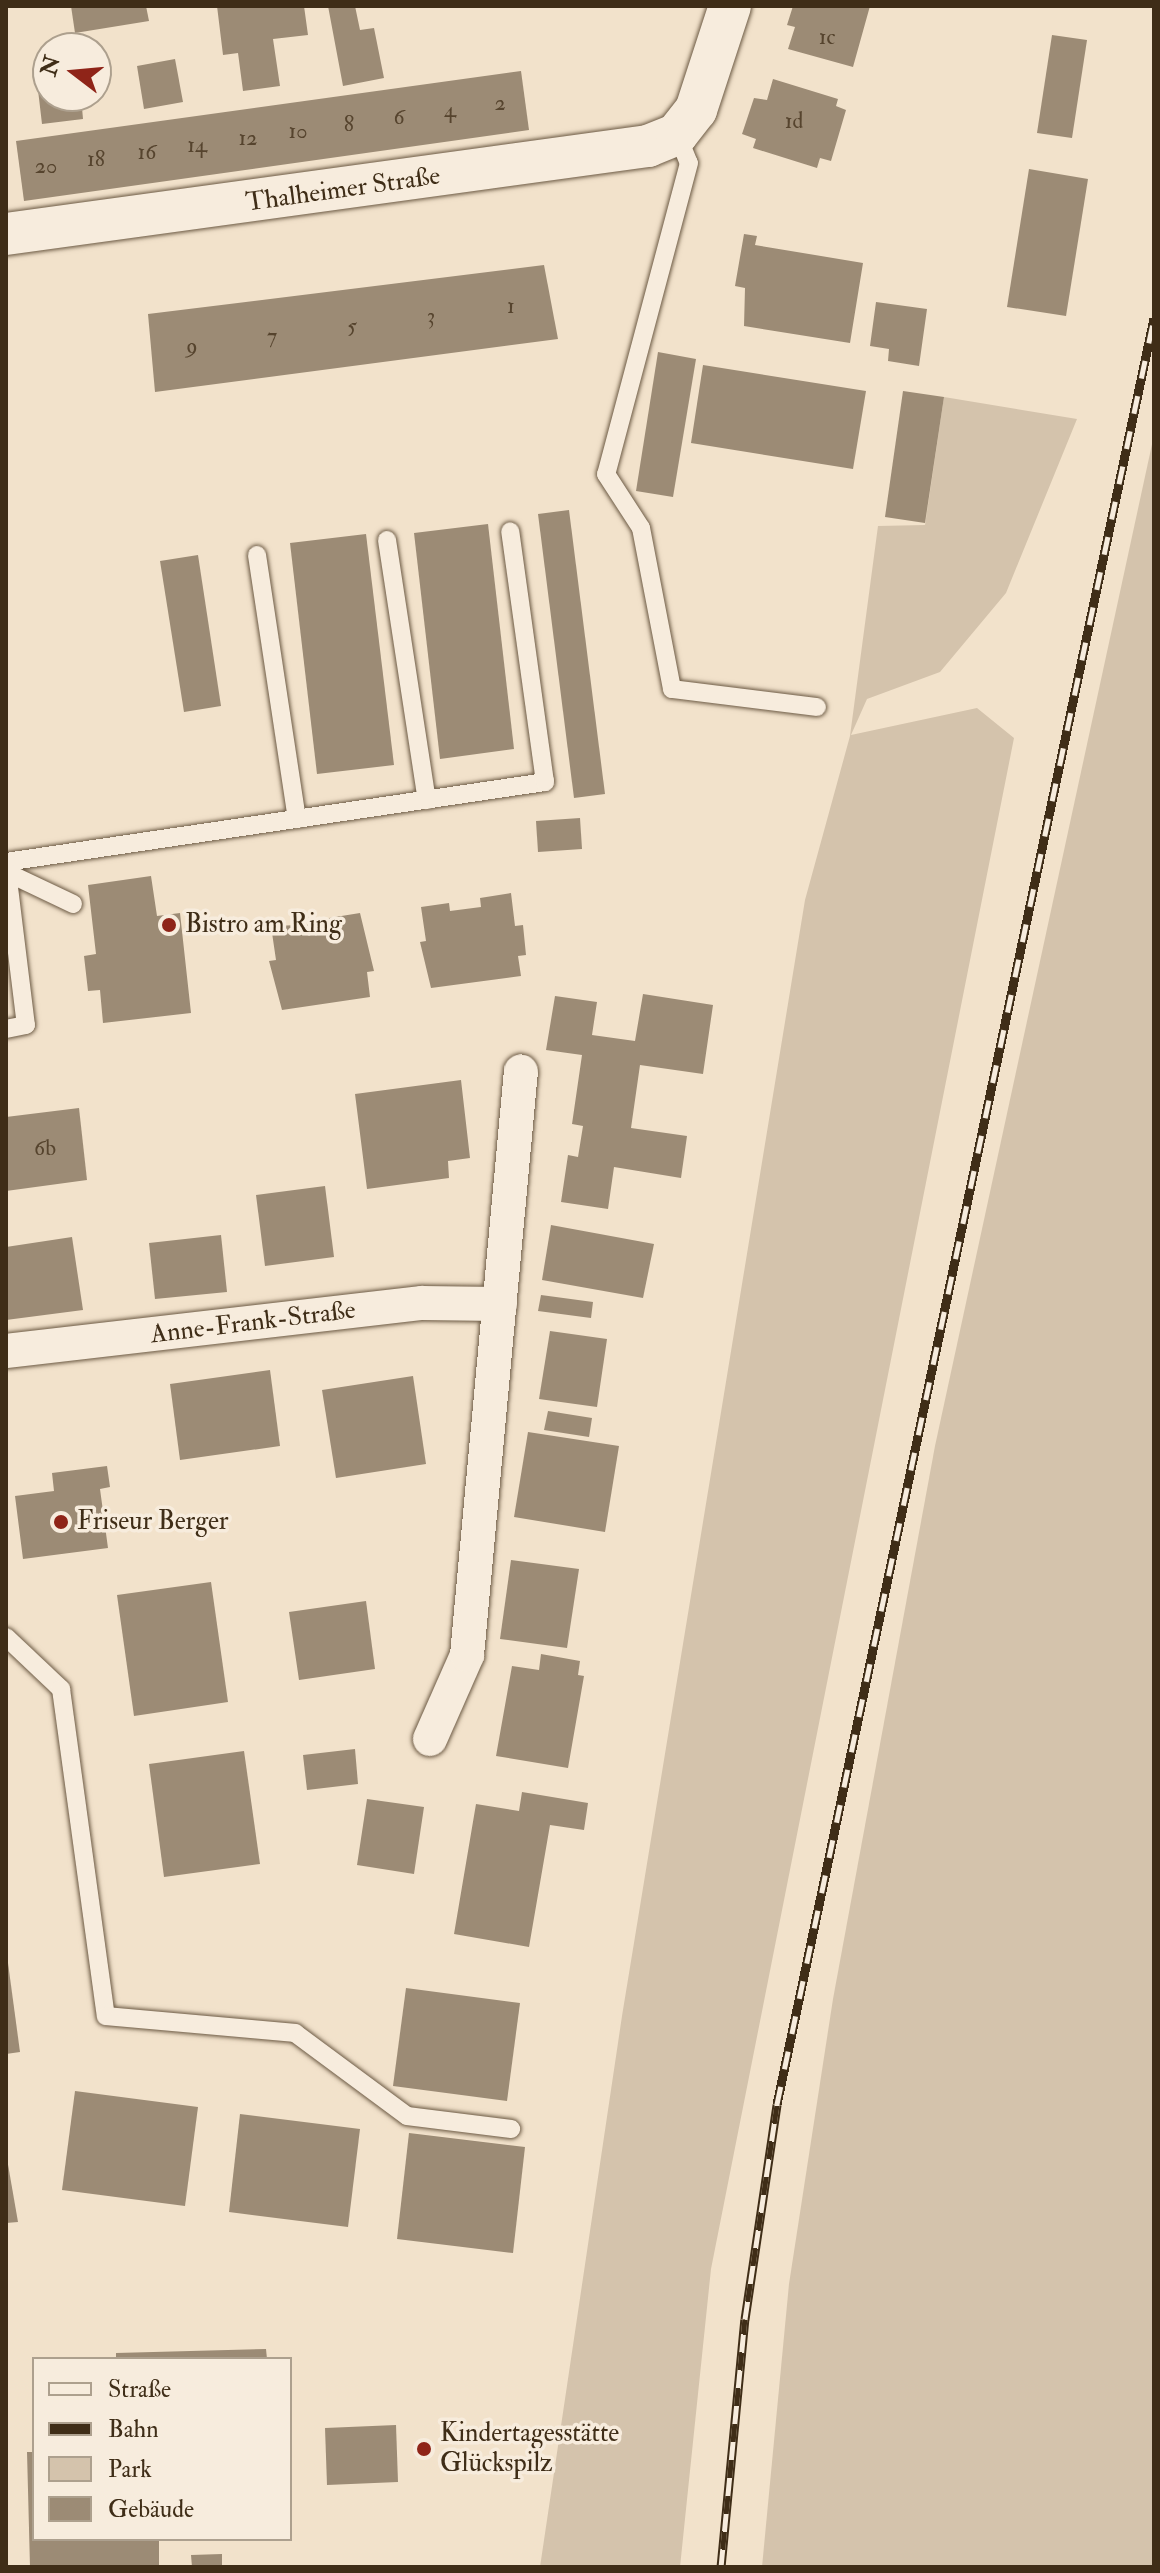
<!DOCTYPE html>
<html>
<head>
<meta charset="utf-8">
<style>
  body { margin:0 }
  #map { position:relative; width:1160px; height:2573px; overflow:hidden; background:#f2e2cb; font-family:"IM FELL Double Pica",serif }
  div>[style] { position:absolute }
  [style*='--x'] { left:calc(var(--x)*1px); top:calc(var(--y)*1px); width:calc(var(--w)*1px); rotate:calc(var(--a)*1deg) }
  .green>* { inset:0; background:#d4c3ac }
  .building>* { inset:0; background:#9c8b75 }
  .roads { filter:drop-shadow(0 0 2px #6c5a44) drop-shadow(0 0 2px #6c5a44) }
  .service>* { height:18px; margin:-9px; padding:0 9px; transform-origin:9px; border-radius:9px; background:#f7ecdd }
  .minor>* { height:34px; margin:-17px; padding:0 17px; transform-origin:17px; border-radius:17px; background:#f7ecdd }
  .tertiary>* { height:42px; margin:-21px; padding:0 21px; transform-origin:21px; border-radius:21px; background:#f7ecdd }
  .rail>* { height:9px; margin-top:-4.5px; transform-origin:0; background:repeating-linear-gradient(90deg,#f7ecdd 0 18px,#3f2d17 0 36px); box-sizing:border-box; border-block:2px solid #3f2d17 }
  .dots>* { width:22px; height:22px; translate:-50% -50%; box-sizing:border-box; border:4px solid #f7ecdd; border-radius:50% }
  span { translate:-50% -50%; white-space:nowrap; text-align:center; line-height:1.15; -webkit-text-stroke:7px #f7ecdd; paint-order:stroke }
  .number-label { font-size:22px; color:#56442e }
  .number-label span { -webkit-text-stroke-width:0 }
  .street-label { font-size:26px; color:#3f2d17 }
  .poi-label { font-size:26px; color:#3f2d17 }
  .left { translate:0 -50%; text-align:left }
  .frame { position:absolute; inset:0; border:8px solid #3f2d17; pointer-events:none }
  .legend { position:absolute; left:32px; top:2357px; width:260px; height:184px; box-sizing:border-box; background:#f7ecdd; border:2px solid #ada08e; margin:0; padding:10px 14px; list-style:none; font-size:24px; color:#3f2d17 }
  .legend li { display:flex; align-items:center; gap:16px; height:40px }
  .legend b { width:40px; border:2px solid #ada08e }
  .north { position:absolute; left:32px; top:32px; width:80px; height:80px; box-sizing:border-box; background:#f7ecdd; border:2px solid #ada08e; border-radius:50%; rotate:286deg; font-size:22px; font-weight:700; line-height:32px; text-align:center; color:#3f2d17 }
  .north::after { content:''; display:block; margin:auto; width:28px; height:36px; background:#8f2418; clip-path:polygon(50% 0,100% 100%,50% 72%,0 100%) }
</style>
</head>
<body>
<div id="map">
  <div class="green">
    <i style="clip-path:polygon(944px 397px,1077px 419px,1006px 593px,940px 672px,867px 699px,851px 735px,977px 708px,1014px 738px,711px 2269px,680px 2567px,540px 2567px,622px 2016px,805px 900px,850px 736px,878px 526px,925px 525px)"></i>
    <i style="clip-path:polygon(1154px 435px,1154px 2567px,762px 2567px,789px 2284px,833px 1999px,935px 1446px)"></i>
  </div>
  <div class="building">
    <i style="clip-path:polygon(71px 6px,146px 6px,149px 21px,75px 33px)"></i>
    <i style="clip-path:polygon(217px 6px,304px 6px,308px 35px,273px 39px,280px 86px,243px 91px,238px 53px,223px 55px)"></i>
    <i style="clip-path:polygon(328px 6px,355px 6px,360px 30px,374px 28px,384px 78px,343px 86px)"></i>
    <i style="clip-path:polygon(793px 6px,870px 6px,853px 67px,788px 49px,795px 27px,787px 25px)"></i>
    <i style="clip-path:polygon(1052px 35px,1087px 40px,1072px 138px,1037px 133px)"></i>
    <i style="clip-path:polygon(175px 59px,183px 102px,144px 109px,137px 66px)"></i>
    <i style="clip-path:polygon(48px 71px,48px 96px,81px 96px,83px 119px,42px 124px,36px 73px)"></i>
    <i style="clip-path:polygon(521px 71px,529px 130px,24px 201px,16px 141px)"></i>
    <i style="clip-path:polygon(773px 79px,838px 99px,836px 106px,846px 110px,831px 161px,820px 158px,817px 168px,753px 148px,756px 139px,742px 134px,754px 98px,767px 100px)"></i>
    <i style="clip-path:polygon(1029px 169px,1088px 179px,1066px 316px,1007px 307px)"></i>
    <i style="clip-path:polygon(744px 234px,757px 236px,755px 245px,863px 263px,850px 343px,744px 326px,745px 288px,735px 286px)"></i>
    <i style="clip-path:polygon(544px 265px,558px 339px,155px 392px,148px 314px)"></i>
    <i style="clip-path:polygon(876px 302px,927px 309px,919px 366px,888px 361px,889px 349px,870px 346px)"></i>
    <i style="clip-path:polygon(658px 352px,696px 359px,673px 497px,636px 491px)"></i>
    <i style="clip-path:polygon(703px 365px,866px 391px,853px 469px,691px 443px)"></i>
    <i style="clip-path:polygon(903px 391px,944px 397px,925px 523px,885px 517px)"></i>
    <i style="clip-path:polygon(569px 510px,605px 794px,574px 798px,538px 514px)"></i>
    <i style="clip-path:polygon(488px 524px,514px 749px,440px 759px,414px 533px)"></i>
    <i style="clip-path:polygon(366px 534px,394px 765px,317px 774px,290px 543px)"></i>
    <i style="clip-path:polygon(198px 555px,221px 706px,184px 712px,160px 561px)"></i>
    <i style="clip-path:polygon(580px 818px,582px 849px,538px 852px,536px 821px)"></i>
    <i style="clip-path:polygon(151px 876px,157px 916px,180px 913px,191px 1013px,103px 1023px,100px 990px,88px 991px,84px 956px,96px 954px,88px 885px)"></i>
    <i style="clip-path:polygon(511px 893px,515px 926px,523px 925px,526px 955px,518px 956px,521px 976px,431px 988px,420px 942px,426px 941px,421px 907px,449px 903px,450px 911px,481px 907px,480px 898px)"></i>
    <i style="clip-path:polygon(360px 913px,374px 971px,367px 972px,370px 997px,282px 1010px,269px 961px,276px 960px,271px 926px,330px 924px,329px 918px)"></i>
    <i style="clip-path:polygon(643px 994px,713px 1005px,703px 1074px,640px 1065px,631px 1128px,687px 1136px,681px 1178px,614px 1167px,608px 1209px,561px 1202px,568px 1155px,578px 1157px,583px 1126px,572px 1124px,582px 1055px,546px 1050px,555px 996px,597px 1002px,592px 1035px,635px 1041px)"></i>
    <i style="clip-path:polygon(461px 1080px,470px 1158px,448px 1161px,449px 1178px,367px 1189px,355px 1094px)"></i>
    <i style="clip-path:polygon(79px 1108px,87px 1180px,6px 1191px,6px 1117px)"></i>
    <i style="clip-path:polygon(325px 1186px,334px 1257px,265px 1266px,256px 1195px)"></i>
    <i style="clip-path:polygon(551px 1225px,654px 1244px,643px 1298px,542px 1280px)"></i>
    <i style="clip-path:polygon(221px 1235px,227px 1292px,155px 1299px,149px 1243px)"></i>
    <i style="clip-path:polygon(72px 1237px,83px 1310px,6px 1320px,6px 1247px)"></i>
    <i style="clip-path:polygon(541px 1295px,593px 1302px,591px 1318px,538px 1311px)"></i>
    <i style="clip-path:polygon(550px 1331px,607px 1339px,597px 1407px,539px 1399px)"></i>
    <i style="clip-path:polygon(270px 1370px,280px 1446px,180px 1460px,170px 1384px)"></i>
    <i style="clip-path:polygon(413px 1376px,426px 1464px,336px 1478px,322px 1390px)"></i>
    <i style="clip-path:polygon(548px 1411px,592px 1418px,589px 1437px,544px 1430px)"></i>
    <i style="clip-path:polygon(528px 1432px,619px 1446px,605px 1532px,514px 1517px)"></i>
    <i style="clip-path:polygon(107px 1466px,110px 1487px,100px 1489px,108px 1548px,23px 1559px,15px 1496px,54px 1491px,52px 1473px)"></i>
    <i style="clip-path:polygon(511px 1560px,579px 1569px,567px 1648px,500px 1639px)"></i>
    <i style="clip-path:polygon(211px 1582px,228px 1702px,134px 1716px,117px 1595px)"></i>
    <i style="clip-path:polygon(366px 1601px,375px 1669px,299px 1680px,289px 1612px)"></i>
    <i style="clip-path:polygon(541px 1654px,580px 1661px,578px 1675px,584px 1676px,568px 1768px,496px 1756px,512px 1666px,539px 1670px)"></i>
    <i style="clip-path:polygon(355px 1749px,358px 1784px,307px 1790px,303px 1755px)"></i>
    <i style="clip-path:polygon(244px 1751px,260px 1864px,164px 1877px,149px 1764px)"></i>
    <i style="clip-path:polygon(522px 1792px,588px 1803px,584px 1830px,550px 1825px,529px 1947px,454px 1934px,476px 1804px,519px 1811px)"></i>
    <i style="clip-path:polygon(367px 1799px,424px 1807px,414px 1874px,357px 1865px)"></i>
    <i style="clip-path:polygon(8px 1963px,20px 2052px,6px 2054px,6px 1964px)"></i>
    <i style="clip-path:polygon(406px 1988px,520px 2003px,507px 2101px,393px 2086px)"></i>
    <i style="clip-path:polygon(75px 2091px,198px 2107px,185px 2206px,62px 2190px)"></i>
    <i style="clip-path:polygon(240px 2114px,360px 2129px,348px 2227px,229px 2212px)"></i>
    <i style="clip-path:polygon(409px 2133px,525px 2147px,513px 2253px,397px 2239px)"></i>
    <i style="clip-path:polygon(6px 2153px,18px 2222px,6px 2223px)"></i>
    <i style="clip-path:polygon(266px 2349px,267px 2359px,116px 2359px,116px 2353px)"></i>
    <i style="clip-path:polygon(396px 2425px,398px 2482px,327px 2485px,325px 2428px)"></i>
    <i style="clip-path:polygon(27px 2452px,34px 2452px,34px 2539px,159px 2539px,159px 2567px,30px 2567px)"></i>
    <i style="clip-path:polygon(222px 2554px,222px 2567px,192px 2567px,191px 2555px)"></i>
  </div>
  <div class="roads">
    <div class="service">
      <i style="--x:677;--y:134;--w:31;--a:68"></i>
      <i style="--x:689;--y:163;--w:322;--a:104.9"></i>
      <i style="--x:606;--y:474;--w:64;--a:57.1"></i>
      <i style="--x:641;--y:528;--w:164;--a:79.1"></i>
      <i style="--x:672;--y:689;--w:146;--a:7.1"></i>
      <i style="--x:387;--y:540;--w:263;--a:81.3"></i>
      <i style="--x:257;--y:555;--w:267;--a:81.4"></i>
      <i style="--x:6;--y:862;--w:545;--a:-8.44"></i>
      <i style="--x:545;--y:782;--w:253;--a:-97.9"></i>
      <i style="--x:6;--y:863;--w:163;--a:83"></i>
      <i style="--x:26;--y:1025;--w:20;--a:169"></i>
      <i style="--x:8;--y:873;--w:72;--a:25.5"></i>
      <i style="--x:6;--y:1637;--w:76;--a:43.4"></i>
      <i style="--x:61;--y:1689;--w:330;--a:82.2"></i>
      <i style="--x:106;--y:2016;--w:190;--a:5.1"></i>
      <i style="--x:295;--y:2033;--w:139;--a:36.5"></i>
      <i style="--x:407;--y:2116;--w:105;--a:7.1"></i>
    </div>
    <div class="minor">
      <i style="--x:6;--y:1351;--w:419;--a:-6.6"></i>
      <i style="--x:422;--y:1303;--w:78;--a:0.7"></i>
      <i style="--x:430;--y:1739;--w:92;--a:-66.2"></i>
      <i style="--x:467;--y:1655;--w:586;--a:-84.72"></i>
    </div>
    <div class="tertiary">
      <i style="--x:6;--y:234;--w:648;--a:-7.8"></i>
      <i style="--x:648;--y:146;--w:31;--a:-22"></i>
      <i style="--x:677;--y:134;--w:31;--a:-52"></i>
      <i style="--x:696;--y:110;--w:109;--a:-71.9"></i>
    </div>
  </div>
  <div class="rail">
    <i style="--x:721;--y:2567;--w:249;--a:-84.5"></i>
    <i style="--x:745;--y:2319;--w:217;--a:-81.5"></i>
    <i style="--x:777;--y:2104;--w:1825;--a:-78.08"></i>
  </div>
  <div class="dots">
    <i style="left:169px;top:925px;background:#8f2418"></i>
    <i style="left:61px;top:1522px;background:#8f2418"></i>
    <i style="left:424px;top:2449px;background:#8f2418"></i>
  </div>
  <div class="number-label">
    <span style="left:827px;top:38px">1c</span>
    <span style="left:500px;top:104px">2</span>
    <span style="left:450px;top:111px">4</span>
    <span style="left:399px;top:118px">6</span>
    <span style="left:794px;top:122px">1d</span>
    <span style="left:349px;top:125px">8</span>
    <span style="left:298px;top:132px">10</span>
    <span style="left:248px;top:139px">12</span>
    <span style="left:197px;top:146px">14</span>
    <span style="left:147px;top:153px">16</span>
    <span style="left:96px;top:160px">18</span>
    <span style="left:46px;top:167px">20</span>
    <span style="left:511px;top:307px">1</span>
    <span style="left:431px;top:317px">3</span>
    <span style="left:352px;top:327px">5</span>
    <span style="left:272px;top:337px">7</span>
    <span style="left:192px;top:347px">9</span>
    <span style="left:45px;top:1149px">6b</span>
  </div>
  <div class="street-label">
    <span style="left:343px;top:190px;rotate:-8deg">Thalheimer Straße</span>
    <span style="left:253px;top:1323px;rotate:-7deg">Anne-Frank-Straße</span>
  </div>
  <div class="poi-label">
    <span class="left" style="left:185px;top:925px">Bistro am Ring</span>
    <span class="left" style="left:77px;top:1522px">Friseur Berger</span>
    <span class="left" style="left:440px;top:2449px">Kindertagesstätte<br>Glückspilz</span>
  </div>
  <div class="frame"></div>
  <ul class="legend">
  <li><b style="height:10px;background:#f7ecdd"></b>Straße</li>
  <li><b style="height:10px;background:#3f2d17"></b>Bahn</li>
  <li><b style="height:22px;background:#d4c3ac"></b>Park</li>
  <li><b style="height:22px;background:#9c8b75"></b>Gebäude</li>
  </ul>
  <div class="north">N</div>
</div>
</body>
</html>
